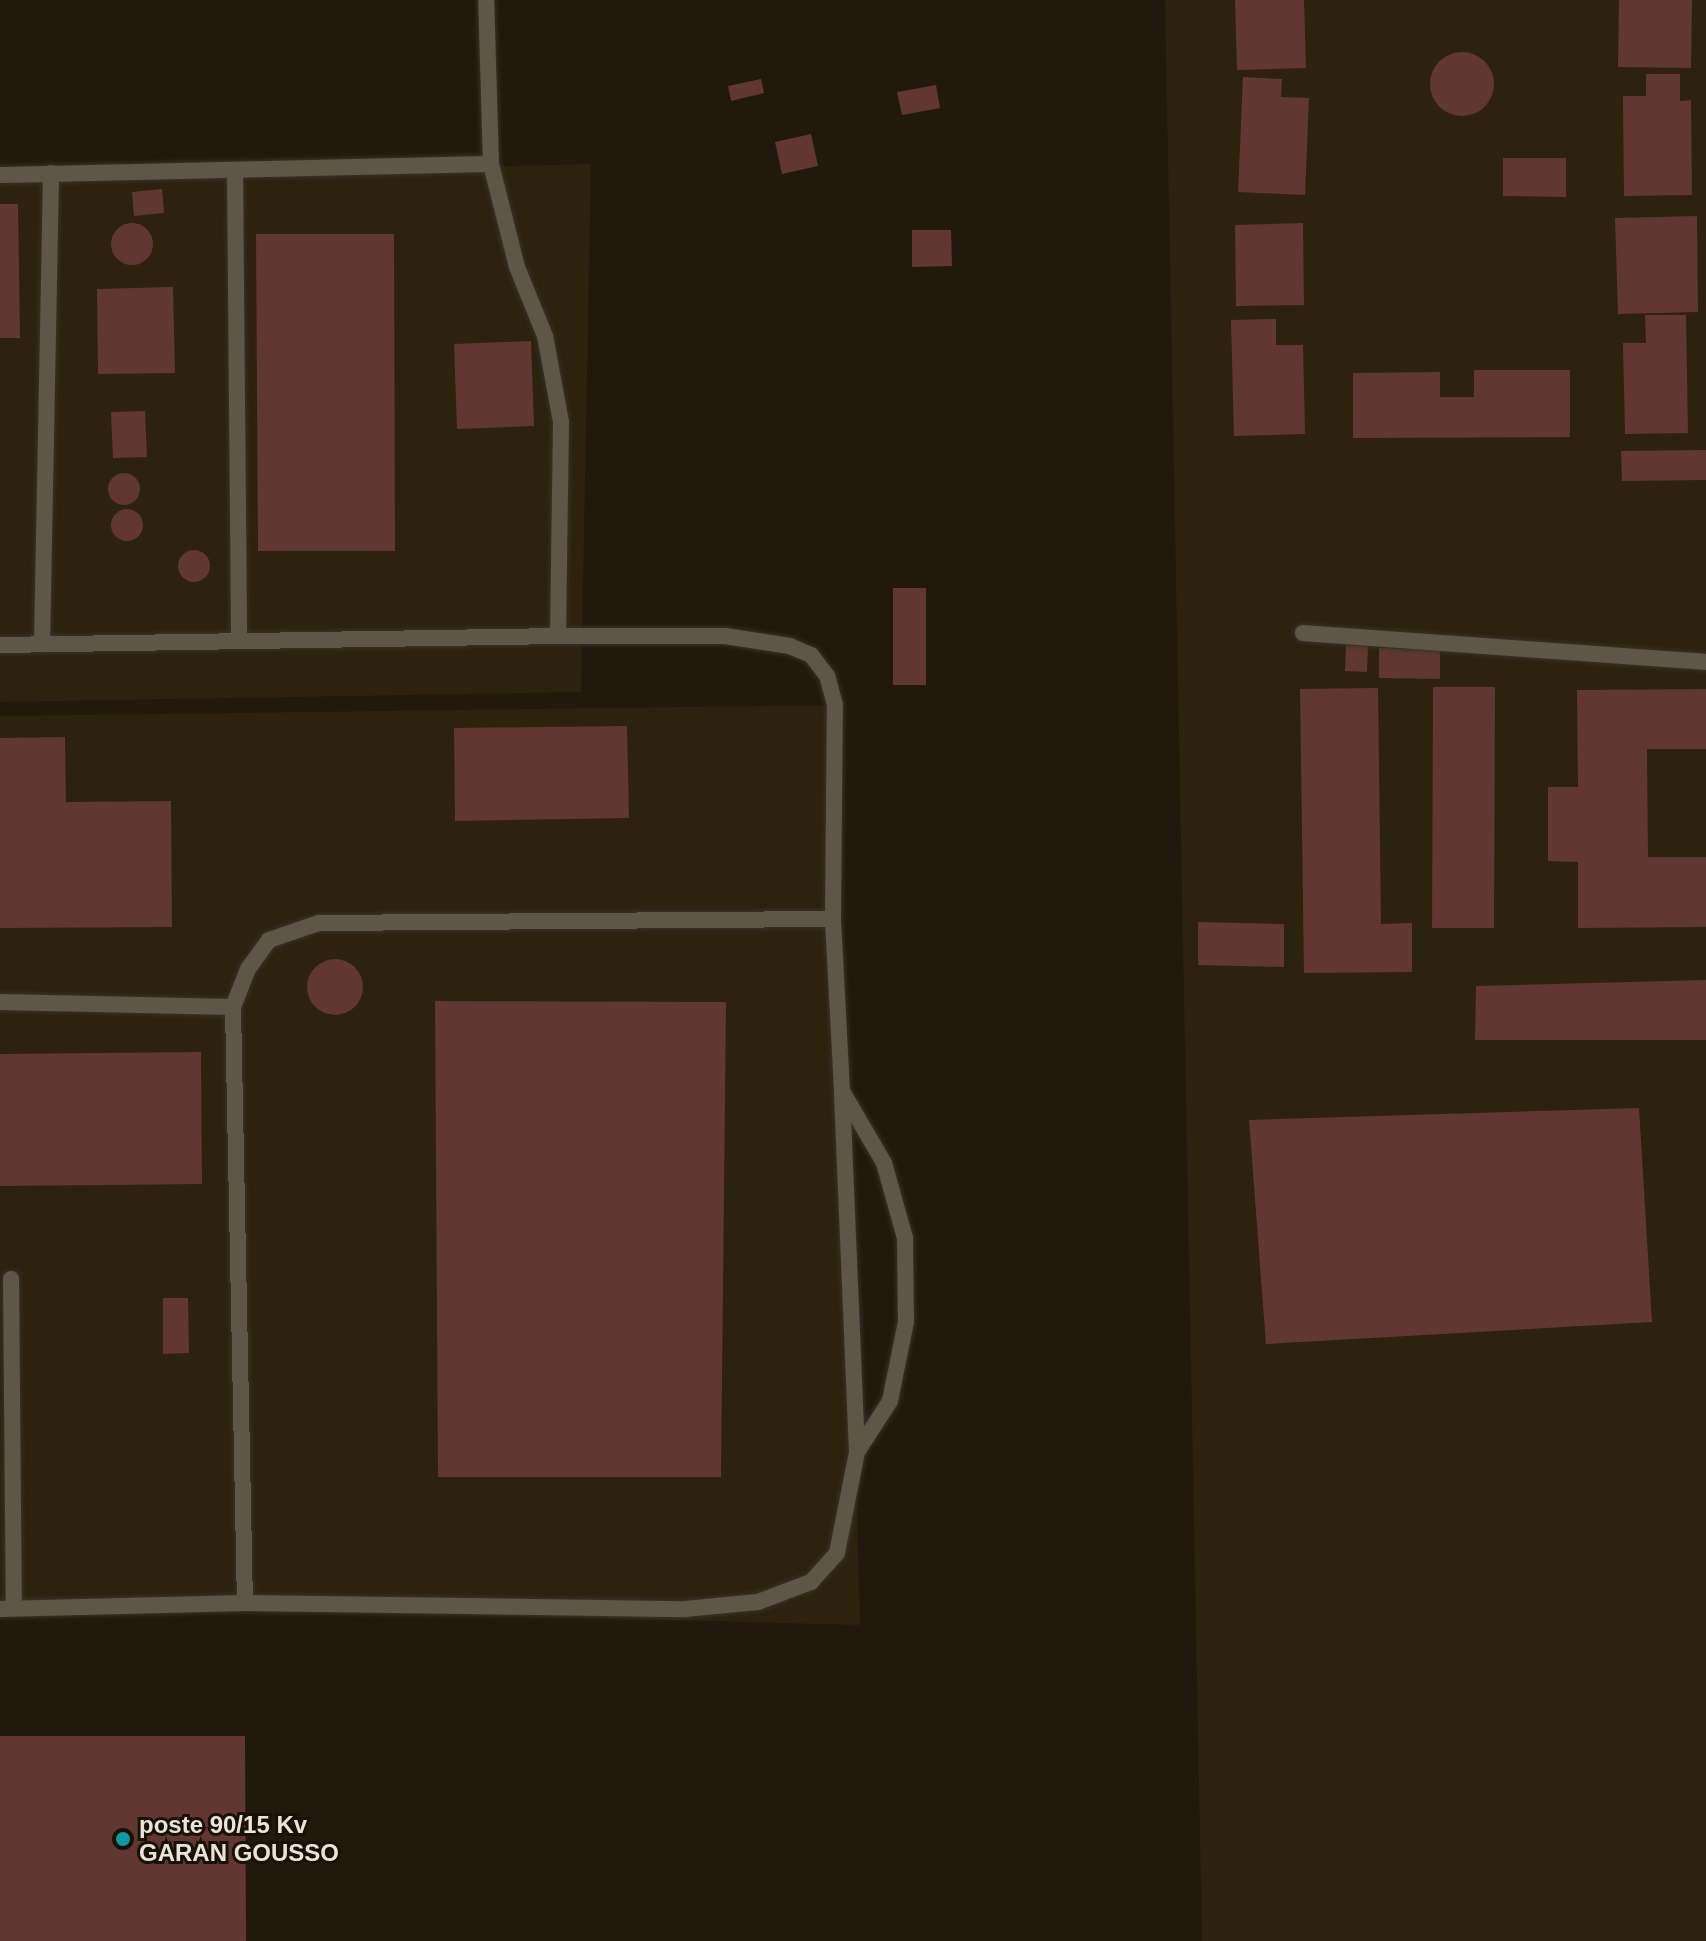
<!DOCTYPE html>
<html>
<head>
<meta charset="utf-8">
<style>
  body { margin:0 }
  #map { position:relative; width:1706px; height:1941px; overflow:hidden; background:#211a0c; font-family:Helvetica,sans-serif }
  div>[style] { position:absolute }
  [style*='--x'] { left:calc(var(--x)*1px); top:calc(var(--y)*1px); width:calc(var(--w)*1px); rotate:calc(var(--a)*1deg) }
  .built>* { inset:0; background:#2d220e }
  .building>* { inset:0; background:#603831 }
  .round { border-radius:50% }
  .roads { filter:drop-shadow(0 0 2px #37322c) drop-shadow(0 0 2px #37322c) }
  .service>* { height:16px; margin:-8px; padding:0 8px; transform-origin:8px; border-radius:8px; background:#5e5646 }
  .dots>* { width:22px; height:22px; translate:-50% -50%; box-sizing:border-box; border:4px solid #181104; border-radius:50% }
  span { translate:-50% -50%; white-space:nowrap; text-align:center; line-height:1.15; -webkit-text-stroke:6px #181104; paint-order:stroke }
  .poi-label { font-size:24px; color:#e9e4da; font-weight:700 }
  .left { translate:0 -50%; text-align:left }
</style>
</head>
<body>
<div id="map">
  <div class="built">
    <i style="clip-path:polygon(1165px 0,1706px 0,1706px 1941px,1202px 1941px)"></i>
    <i style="clip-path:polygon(591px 164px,581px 692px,0 702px,0 179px)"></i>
    <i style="clip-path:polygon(835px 705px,860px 1625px,0 1602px,0 716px)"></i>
  </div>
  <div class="building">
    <i style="clip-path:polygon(1235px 0,1304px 0,1306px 68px,1237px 70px)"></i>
    <i style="clip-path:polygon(1619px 0,1692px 0,1691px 68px,1618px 67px)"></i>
    <i class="round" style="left:1430px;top:52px;width:64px;height:64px"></i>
    <i style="clip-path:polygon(1646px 74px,1680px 74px,1680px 101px,1691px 100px,1692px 195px,1624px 196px,1623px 96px,1646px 96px)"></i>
    <i style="clip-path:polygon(1243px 77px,1282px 79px,1281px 97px,1309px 98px,1305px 195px,1238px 192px)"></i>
    <i style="clip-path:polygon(761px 79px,764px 93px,731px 101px,728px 86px)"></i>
    <i style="clip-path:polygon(936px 85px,940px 108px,902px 115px,897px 92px)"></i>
    <i style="clip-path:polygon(811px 134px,818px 166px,782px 174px,775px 142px)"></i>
    <i style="clip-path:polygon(1503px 158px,1566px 158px,1566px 197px,1503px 196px)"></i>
    <i style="clip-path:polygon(162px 189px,164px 213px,134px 216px,132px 192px)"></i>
    <i style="clip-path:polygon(0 204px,18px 204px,20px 338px,0 338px)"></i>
    <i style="clip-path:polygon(1697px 216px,1698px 312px,1618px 314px,1615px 218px)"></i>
    <i class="round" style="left:111px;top:223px;width:42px;height:42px"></i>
    <i style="clip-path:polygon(1303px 223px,1304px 305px,1236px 306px,1235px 225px)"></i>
    <i style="clip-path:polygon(912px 230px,951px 230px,952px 266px,912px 267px)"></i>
    <i style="clip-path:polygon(256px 234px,394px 234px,395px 551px,258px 551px)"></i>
    <i style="clip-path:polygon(173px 287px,175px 373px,98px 374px,97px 289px)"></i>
    <i style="clip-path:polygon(1645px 315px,1686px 315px,1688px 433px,1625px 434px,1623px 343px,1646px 343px)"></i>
    <i style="clip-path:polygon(1276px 319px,1276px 345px,1303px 345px,1305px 434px,1234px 436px,1231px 320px)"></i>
    <i style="clip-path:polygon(531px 341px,534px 426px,457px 429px,454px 344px)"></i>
    <i style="clip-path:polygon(1474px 370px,1570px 370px,1570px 437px,1353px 438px,1353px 373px,1440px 372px,1440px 397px,1474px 397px)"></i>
    <i style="clip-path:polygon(145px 411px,147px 457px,113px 458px,111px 412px)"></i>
    <i style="clip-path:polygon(1706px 450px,1706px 480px,1622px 481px,1621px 451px)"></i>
    <i class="round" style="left:108px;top:473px;width:32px;height:32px"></i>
    <i class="round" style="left:111px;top:509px;width:32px;height:32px"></i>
    <i class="round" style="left:178px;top:550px;width:32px;height:32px"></i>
    <i style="clip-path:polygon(893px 588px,926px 588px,926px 685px,893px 685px)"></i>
    <i style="clip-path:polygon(1346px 645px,1368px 646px,1367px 672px,1345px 671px)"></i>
    <i style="clip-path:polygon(1379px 648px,1440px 650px,1440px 679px,1379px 678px)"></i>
    <i style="clip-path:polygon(1433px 687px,1495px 687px,1494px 928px,1432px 928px)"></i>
    <i style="clip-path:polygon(1378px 688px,1381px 924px,1412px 923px,1412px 972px,1304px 973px,1300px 689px)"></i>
    <i style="clip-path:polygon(1706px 689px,1706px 749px,1647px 749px,1648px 857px,1706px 857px,1706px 927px,1578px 928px,1578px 862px,1548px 861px,1548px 787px,1578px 787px,1577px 690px)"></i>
    <i style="clip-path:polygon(627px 726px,629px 818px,455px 821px,454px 728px)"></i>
    <i style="clip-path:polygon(65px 737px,66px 802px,171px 801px,172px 927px,0 928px,0 738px)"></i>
    <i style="clip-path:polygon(1198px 922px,1284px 924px,1284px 967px,1198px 965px)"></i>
    <i class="round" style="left:307px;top:959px;width:56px;height:56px"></i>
    <i style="clip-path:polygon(1706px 980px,1706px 1040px,1475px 1040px,1476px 986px)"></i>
    <i style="clip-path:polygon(435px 1001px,726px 1002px,721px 1477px,438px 1477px)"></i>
    <i style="clip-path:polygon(201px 1052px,202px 1184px,0 1186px,0 1054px)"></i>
    <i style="clip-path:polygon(1639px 1108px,1652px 1322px,1266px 1344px,1249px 1120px)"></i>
    <i style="clip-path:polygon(163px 1298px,188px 1298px,189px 1353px,163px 1354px)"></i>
    <i style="clip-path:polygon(0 1736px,245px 1736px,246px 1941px,0 1941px)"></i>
  </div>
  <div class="roads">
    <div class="service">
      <i style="--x:235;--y:171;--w:468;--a:89.5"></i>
      <i style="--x:0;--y:175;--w:491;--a:-1.3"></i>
      <i style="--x:1303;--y:633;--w:404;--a:4.1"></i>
      <i style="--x:42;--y:644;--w:471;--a:-88.9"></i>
      <i style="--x:0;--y:645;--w:558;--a:-0.92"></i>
      <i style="--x:0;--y:1002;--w:233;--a:1.2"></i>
      <i style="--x:233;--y:1007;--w:41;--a:-68.5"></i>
      <i style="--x:248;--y:969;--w:36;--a:-54"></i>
      <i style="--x:269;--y:940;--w:53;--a:-18.8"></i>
      <i style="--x:319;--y:923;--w:514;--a:-0.45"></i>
      <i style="--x:233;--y:1007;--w:596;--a:88.85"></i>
      <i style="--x:842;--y:1094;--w:358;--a:87.6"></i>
      <i style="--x:11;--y:1279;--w:329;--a:89.5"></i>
      <i style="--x:0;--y:1609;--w:245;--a:-1.4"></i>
      <i style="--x:245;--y:1603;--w:440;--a:0.8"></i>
      <i style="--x:685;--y:1609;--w:73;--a:-5.5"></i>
      <i style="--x:758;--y:1602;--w:57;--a:-20.7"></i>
      <i style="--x:811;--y:1582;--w:39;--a:-48"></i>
      <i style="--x:837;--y:1553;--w:103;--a:-78.8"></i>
      <i style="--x:857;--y:1452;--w:61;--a:-57.1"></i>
      <i style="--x:890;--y:1401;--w:81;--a:-78.6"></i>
      <i style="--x:906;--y:1322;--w:84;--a:-90.7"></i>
      <i style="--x:905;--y:1238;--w:78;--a:-105.6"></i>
      <i style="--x:884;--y:1163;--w:83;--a:-120.3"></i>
      <i style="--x:842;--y:1091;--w:172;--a:-93"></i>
      <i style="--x:833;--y:919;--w:214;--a:-89.5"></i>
      <i style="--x:835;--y:705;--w:30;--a:-105"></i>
      <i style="--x:827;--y:676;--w:26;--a:-127"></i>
      <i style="--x:811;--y:655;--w:23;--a:-157"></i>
      <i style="--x:790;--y:646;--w:66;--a:-171.3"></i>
      <i style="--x:725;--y:636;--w:167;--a:180"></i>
      <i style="--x:558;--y:636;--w:214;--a:-89.2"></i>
      <i style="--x:561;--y:422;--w:87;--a:-100.5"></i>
      <i style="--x:545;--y:336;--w:74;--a:-112.1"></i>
      <i style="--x:517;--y:267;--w:106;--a:-104.2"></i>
      <i style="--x:491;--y:164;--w:164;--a:-91.7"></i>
    </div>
  </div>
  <div class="dots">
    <i style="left:123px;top:1839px;background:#0f9aa8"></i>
  </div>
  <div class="poi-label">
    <span class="left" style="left:139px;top:1839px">poste 90/15 Kv<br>GARAN GOUSSO</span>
  </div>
</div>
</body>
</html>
